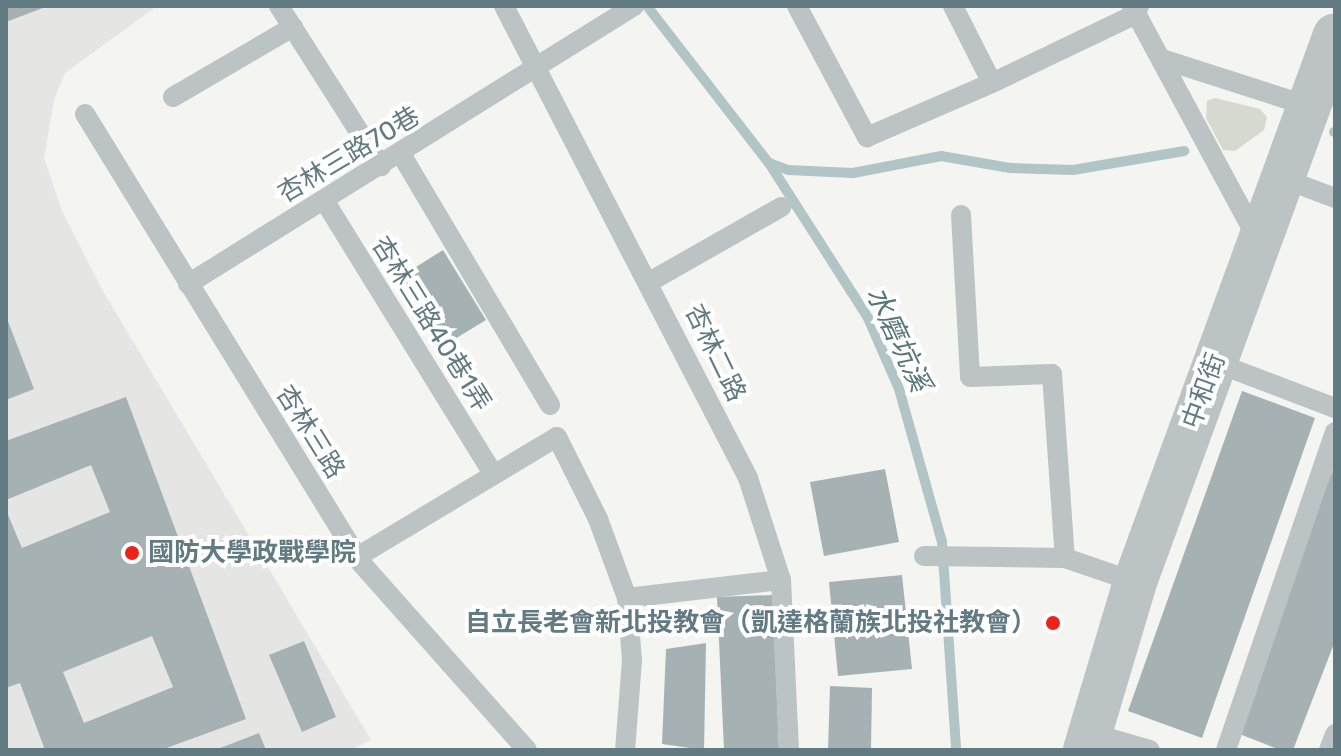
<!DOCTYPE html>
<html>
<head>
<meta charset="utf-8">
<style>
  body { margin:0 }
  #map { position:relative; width:1341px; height:756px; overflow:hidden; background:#f4f4f0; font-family:Rubik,"Noto Sans TC",sans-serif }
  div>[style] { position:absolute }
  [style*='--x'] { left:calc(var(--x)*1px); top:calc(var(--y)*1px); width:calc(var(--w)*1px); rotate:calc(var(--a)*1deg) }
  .built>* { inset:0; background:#e5e5e4 }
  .green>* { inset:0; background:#d5d9cf }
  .stream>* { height:10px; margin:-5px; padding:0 5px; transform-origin:5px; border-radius:5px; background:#b2c5c6 }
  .building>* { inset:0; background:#a6b1b4 }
  .service>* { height:20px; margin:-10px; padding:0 10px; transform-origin:10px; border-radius:10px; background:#bcc3c5 }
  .tertiary>* { height:44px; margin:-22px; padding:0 22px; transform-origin:22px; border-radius:22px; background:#bcc3c5 }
  .dots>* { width:22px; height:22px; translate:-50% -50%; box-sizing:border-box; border:4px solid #fff; border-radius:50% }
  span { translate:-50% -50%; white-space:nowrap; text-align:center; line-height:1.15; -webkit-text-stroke:8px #fff; paint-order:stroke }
  .street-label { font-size:26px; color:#627a82 }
  .poi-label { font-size:26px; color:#627a82; font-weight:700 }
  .left { translate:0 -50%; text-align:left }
  .right { translate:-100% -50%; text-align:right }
  .water-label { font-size:28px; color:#587679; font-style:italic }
  .frame { position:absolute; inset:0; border:8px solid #627a82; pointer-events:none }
</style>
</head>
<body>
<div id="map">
  <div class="built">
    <i style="clip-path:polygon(6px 6px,157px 6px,65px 73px,54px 100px,44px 158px,61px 209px,103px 291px,371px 740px,351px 750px,6px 750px)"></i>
  </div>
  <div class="green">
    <i style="clip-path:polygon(1215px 98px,1260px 109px,1267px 117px,1264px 130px,1235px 151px,1223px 150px,1206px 118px,1207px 101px)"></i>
  </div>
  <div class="stream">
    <i style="--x:647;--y:6;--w:199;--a:52.2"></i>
    <i style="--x:769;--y:163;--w:184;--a:57.4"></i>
    <i style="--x:868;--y:318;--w:77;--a:66.4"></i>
    <i style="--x:899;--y:389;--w:159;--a:74.3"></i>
    <i style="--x:942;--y:542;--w:208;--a:86.1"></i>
    <i style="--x:1334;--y:132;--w:1;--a:0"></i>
    <i style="--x:769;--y:163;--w:20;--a:20"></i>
    <i style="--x:788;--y:170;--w:65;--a:2.6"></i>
    <i style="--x:853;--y:173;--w:90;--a:-10.9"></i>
    <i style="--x:941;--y:156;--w:70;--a:9.9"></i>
    <i style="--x:1010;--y:168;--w:63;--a:1.8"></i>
    <i style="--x:1073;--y:170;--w:113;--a:-9.7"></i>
  </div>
  <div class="building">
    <i style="clip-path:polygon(6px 6px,48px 6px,6px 22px)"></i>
    <i style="clip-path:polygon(443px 250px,486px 320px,440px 348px,397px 279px)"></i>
    <i style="clip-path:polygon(6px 316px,34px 389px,6px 400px)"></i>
    <i style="clip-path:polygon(1242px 391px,1315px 418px,1202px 738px,1128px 711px)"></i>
    <i style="clip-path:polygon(evenodd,126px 397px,246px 719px,161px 750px,45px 750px,20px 683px,6px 688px,6px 510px,22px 548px,110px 512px,91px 465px,6px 500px,6px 441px,126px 397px,152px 636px,173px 687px,84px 723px,63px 672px,152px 636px)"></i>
    <i style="clip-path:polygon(1335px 464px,1335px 641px,1293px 750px,1280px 750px,1232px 731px)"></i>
    <i style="clip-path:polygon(885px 469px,899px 542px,824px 556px,810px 482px)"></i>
    <i style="clip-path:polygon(902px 575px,912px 669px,838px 676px,829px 582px)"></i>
    <i style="clip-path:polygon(773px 595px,779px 750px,724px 750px,717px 597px)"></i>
    <i style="clip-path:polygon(304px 641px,336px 717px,302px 732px,269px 655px)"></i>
    <i style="clip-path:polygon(706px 643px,704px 750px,662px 744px,666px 649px)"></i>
    <i style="clip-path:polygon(830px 686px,872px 688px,871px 750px,828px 750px)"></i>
    <i style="clip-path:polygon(259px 733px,266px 750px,215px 750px)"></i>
  </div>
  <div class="service">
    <i style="--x:279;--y:6;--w:190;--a:57.5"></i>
    <i style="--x:504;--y:6;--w:531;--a:62.66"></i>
    <i style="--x:748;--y:478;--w:107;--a:72.1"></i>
    <i style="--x:781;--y:580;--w:170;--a:87.3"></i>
    <i style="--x:797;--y:6;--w:149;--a:61.9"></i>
    <i style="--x:867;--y:137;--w:136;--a:-23.4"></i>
    <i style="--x:953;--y:6;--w:86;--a:63.1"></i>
    <i style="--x:992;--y:83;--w:160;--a:-25.6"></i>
    <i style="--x:1136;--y:14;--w:9;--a:-69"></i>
    <i style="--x:1132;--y:6;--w:266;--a:61.7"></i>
    <i style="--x:1162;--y:59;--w:153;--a:17.8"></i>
    <i style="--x:173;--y:97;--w:139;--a:-30.3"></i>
    <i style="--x:85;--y:114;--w:527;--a:58.42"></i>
    <i style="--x:361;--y:563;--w:250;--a:48.4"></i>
    <i style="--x:401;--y:154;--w:292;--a:59.3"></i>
    <i style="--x:1282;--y:178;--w:57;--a:20.7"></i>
    <i style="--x:324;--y:200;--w:323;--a:58.3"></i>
    <i style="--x:961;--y:215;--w:162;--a:86.8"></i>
    <i style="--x:970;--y:377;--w:82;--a:-2.1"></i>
    <i style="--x:1052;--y:374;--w:184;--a:86"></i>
    <i style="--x:651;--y:281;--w:150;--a:-29.6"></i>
    <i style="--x:188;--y:284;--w:526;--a:-31.94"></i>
    <i style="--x:1214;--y:362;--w:129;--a:20.8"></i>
    <i style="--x:924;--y:556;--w:141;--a:0.8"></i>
    <i style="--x:1065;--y:558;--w:74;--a:18.9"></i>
    <i style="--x:357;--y:557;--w:233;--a:-31"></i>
    <i style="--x:557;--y:437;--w:92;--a:63.4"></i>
    <i style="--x:598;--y:519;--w:84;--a:69.8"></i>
    <i style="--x:627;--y:598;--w:62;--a:85.4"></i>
    <i style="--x:632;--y:660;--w:90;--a:94.4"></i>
    <i style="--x:627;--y:598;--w:155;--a:-6.7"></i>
    <i style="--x:1091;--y:733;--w:61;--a:16.1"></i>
    <i style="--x:1226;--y:750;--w:336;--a:-71.1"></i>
    <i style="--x:1329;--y:750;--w:17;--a:-69"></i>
  </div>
  <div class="tertiary">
    <i style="--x:1085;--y:750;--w:175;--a:-73.4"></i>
    <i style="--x:1135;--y:582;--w:582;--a:-69.92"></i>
  </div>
  <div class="dots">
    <i style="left:132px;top:553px;background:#ea241a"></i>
    <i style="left:1053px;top:623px;background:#ea241a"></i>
  </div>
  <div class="street-label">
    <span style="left:349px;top:155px;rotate:-31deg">杏林三路70巷</span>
    <span style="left:431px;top:324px;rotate:58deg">杏林三路40巷1弄</span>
    <span style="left:715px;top:353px;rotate:64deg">杏林二路</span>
    <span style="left:1204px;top:391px;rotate:-70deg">中和街</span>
    <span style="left:310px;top:432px;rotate:58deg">杏林三路</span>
  </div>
  <div class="poi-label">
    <span class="left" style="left:148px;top:553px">國防大學政戰學院</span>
    <span class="right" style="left:1037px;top:623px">自立長老會新北投教會（凱達格蘭族北投社教會）</span>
  </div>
  <div class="water-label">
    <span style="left:898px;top:339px;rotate:65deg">水磨坑溪</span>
  </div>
  <div class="frame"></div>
</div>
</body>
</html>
